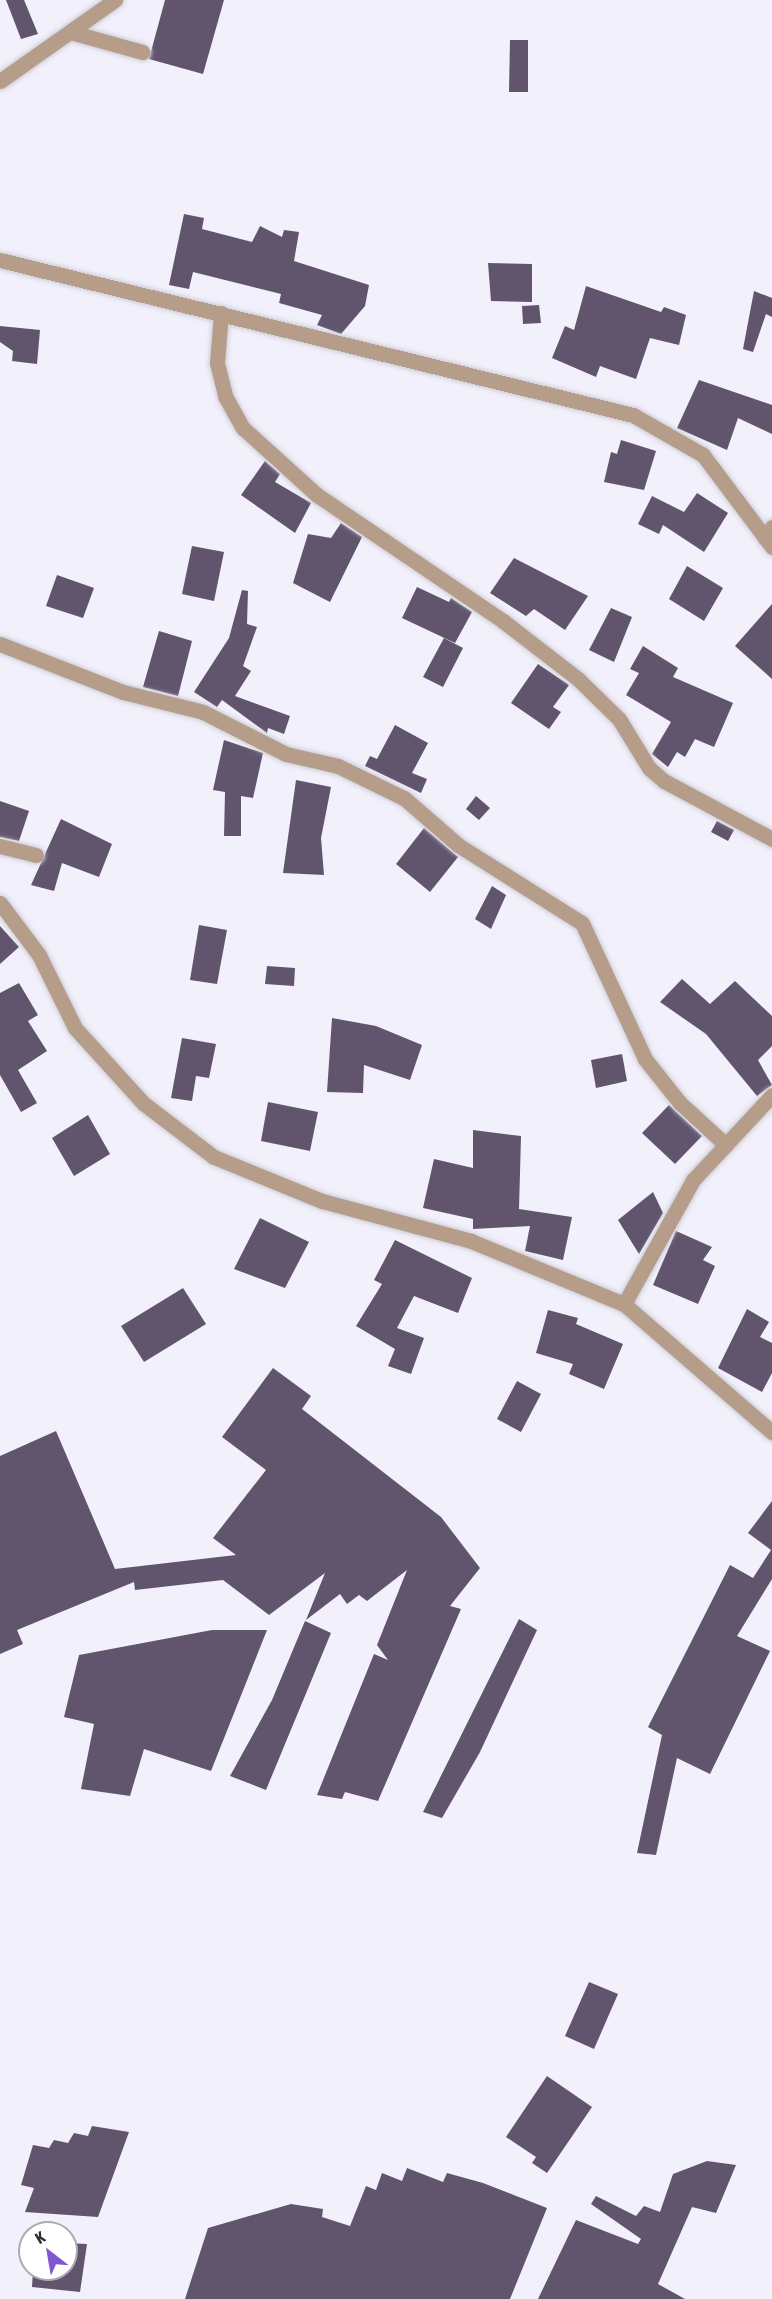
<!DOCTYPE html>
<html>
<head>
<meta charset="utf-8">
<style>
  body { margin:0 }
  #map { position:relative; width:772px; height:2299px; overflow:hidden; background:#f1f0fb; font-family:"Asap Condensed",sans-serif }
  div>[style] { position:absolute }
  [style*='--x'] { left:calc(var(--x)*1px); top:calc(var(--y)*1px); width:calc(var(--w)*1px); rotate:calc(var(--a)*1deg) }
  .building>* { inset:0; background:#60556d }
  .roads { filter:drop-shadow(0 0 2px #cecdd8) drop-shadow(0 0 2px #cecdd8) }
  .minor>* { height:15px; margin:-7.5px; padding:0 7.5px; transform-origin:7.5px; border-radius:7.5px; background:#b69d89 }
  .tertiary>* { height:15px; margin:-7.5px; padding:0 7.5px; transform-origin:7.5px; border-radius:7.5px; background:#b69d89 }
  span { translate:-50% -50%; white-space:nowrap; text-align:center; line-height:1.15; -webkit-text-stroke:6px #fff; paint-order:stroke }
  .north { position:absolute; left:18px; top:2221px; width:60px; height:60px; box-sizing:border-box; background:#fff; border:2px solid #ababaf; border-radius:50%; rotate:329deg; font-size:16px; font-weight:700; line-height:24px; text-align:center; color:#2e2d38 }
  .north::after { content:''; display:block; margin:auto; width:21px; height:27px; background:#8157d1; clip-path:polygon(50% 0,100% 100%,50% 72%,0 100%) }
</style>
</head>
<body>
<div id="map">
  <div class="building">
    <i style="clip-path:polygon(6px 0,24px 0,38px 34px,21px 39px)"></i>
    <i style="clip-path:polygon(165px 0,224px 0,203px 74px,149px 59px)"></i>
    <i style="clip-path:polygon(510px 40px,528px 40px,528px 92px,509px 92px)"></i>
    <i style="clip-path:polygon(184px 214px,204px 218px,202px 229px,252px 242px,260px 226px,282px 237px,284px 230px,299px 232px,294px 261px,369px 285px,365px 306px,341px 334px,317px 325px,322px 315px,279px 303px,281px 294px,193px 272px,189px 289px,169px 285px)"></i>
    <i style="clip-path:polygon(488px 263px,532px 264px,532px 302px,491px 301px)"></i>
    <i style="clip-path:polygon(586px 286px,661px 312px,664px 307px,686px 315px,679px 345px,650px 338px,636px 379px,600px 366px,596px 377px,552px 358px,565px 326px,574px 330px)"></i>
    <i style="clip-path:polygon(754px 291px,772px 298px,772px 317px,766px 314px,753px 352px,743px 349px)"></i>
    <i style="clip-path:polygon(539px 305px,541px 323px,523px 324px,522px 306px)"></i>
    <i style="clip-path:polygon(0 326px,40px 330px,37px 364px,12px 361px,13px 351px,0 342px)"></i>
    <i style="clip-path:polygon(699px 380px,772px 405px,772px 434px,738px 418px,727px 450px,677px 428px)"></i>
    <i style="clip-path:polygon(621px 440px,656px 451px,644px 490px,604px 482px,611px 452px,617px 454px)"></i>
    <i style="clip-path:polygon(265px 461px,280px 474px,275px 482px,311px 503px,295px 533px,241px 495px)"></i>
    <i style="clip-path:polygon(697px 493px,728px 513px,704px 552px,663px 525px,659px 534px,638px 524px,652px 496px,684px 512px)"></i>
    <i style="clip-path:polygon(341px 523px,362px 537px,330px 602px,293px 583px,308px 534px,331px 538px)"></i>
    <i style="clip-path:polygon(192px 546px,224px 552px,214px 601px,182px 594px)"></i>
    <i style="clip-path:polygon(514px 558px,588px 596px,565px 630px,534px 609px,526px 616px,490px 593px)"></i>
    <i style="clip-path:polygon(687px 566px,723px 588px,704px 621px,669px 599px)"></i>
    <i style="clip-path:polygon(57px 575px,94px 588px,83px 618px,46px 606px)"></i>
    <i style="clip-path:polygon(417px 587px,449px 602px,451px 598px,472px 612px,455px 643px,402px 618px)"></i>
    <i style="clip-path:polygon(242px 590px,248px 591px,247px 624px,257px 627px,243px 666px,251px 671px,235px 696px,290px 716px,284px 734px,268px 728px,267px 733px,222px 700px,217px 707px,194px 692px,229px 638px)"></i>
    <i style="clip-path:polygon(772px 604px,772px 679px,735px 646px)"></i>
    <i style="clip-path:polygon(611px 608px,632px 617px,614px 662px,589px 650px)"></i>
    <i style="clip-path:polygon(159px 631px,192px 641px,178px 696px,143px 687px)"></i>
    <i style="clip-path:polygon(444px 638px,463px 648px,443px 687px,423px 677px)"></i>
    <i style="clip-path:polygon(643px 646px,678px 668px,673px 677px,733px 703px,714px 747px,695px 739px,685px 757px,677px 752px,668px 767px,652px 754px,671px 722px,626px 695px,639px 673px,630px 669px)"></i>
    <i style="clip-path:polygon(538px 664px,569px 685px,553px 707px,561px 712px,549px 729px,511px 703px)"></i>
    <i style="clip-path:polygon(395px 725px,428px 743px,412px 773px,427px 779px,421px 793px,365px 766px,370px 756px,377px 759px)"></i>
    <i style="clip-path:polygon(224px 740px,263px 753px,253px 798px,241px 796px,241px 836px,224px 836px,225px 792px,213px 790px)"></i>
    <i style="clip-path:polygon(296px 780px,331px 787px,321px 838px,324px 875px,283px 873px)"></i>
    <i style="clip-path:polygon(476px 796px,490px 808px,479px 820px,466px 809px)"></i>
    <i style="clip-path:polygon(0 801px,29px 811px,19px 841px,0 837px)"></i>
    <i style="clip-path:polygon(61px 819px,112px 844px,99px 877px,62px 863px,54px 891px,31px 885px)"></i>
    <i style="clip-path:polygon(717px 821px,734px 830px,728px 841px,711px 832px)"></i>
    <i style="clip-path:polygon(424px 828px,458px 857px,430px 892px,396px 864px)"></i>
    <i style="clip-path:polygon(492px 886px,506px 895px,491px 929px,475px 919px)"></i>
    <i style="clip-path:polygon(199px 925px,227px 930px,217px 984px,190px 980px)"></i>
    <i style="clip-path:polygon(0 926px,19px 947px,0 964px)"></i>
    <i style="clip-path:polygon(267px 966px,295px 968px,294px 986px,265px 984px)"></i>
    <i style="clip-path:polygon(682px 979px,710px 1004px,735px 981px,772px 1016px,772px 1046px,758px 1060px,772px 1085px,757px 1096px,706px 1034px,660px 1002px)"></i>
    <i style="clip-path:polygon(19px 983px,38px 1015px,28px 1021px,47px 1051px,18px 1070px,37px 1103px,21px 1112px,0 1075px,0 993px)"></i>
    <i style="clip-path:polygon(332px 1018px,376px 1026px,422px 1045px,410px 1080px,364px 1065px,363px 1093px,327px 1092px)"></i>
    <i style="clip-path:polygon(182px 1038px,216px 1044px,209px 1078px,196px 1076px,192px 1101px,171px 1098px)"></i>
    <i style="clip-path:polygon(622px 1054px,627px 1081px,596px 1088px,591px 1060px)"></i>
    <i style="clip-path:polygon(268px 1102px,318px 1112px,310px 1151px,261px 1141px)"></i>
    <i style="clip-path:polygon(669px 1105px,702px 1136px,675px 1164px,642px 1133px)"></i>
    <i style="clip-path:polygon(88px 1115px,110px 1154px,74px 1176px,52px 1138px)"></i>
    <i style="clip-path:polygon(473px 1130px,521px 1136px,519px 1209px,572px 1217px,563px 1260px,525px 1251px,530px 1226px,473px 1229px,473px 1219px,423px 1208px,434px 1159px,473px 1168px)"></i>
    <i style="clip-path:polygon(653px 1192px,663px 1213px,639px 1254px,618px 1220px)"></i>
    <i style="clip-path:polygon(260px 1218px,309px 1242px,285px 1288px,234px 1269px)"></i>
    <i style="clip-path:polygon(676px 1231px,712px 1247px,703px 1260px,715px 1266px,698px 1304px,653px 1285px)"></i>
    <i style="clip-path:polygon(395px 1240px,472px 1278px,458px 1313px,414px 1296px,397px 1328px,424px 1338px,411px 1374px,388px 1366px,395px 1349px,356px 1326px,382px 1284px,374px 1280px)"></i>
    <i style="clip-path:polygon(183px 1288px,206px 1324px,144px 1362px,121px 1326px)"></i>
    <i style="clip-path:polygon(747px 1309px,769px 1322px,760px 1337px,772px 1343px,772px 1373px,762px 1392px,718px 1368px)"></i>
    <i style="clip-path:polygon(548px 1310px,578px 1318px,576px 1324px,623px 1344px,604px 1389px,569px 1374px,573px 1364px,536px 1353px)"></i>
    <i style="clip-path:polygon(273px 1368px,311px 1396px,302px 1409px,441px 1517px,480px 1568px,450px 1606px,461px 1609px,378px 1801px,345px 1792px,342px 1799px,317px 1795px,374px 1654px,388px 1660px,377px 1645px,407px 1570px,367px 1601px,359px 1595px,347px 1604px,340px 1594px,306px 1620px,325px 1573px,269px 1615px,223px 1580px,135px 1590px,134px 1582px,17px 1630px,23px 1644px,0 1654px,0 1456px,56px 1431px,115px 1569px,236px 1555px,213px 1538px,266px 1470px,222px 1437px)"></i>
    <i style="clip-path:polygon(517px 1381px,541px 1394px,521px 1432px,497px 1419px)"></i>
    <i style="clip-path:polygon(772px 1501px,772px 1579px,737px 1636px,770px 1651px,710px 1774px,677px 1758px,656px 1855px,637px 1853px,662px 1735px,648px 1727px,730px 1565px,753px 1578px,771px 1550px,748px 1533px)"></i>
    <i style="clip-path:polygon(519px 1619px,537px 1630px,480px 1752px,442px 1818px,423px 1812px)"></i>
    <i style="clip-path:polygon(305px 1621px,331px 1633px,266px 1790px,230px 1776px,272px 1700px)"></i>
    <i style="clip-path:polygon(212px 1630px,267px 1630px,211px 1771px,144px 1749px,130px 1796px,81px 1789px,94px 1724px,64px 1717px,79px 1655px)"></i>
    <i style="clip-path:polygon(589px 1982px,618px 1994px,594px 2049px,565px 2036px)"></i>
    <i style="clip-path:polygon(547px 2076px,592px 2107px,547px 2173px,532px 2163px,536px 2157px,506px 2137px)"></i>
    <i style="clip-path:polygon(92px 2126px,129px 2132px,98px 2217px,25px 2212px,34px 2188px,21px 2185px,33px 2145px,49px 2148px,54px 2140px,68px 2143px,74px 2133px,88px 2136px)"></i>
    <i style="clip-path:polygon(707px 2161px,736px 2165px,716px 2213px,692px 2207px,658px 2284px,685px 2299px,538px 2299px,576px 2220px,638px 2244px,641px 2239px,591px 2204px,596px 2196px,636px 2216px,644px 2206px,660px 2212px,673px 2174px)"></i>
    <i style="clip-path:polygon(407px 2168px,443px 2182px,447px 2173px,483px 2183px,547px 2208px,510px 2299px,185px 2299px,208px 2228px,291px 2204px,323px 2209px,322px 2217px,350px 2226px,366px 2186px,376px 2190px,382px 2173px,402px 2181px)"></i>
    <i style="clip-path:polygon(66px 2243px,87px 2244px,80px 2292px,32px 2287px,33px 2269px,66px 2269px)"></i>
  </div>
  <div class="roads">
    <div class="minor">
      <i style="--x:74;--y:33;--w:71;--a:15.6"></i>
      <i style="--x:0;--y:81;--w:141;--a:-35.2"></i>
      <i style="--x:221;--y:313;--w:50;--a:94.6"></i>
      <i style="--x:217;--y:363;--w:34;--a:76"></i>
      <i style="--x:225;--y:396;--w:37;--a:61"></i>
      <i style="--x:243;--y:428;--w:100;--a:42.2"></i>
      <i style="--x:317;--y:495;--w:225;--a:34.1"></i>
      <i style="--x:503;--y:621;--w:95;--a:37.7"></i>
      <i style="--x:578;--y:679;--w:57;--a:44.3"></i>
      <i style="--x:619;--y:719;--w:57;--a:58.5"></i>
      <i style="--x:649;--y:768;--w:20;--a:41"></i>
      <i style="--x:664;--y:781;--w:123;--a:28.2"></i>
      <i style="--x:765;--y:538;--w:13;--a:-58"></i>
      <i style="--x:0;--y:644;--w:132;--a:21.3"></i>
      <i style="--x:123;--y:692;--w:82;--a:14"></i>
      <i style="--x:203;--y:712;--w:93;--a:26.8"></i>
      <i style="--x:286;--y:754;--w:53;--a:13"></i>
      <i style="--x:338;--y:766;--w:73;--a:25.9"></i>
      <i style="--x:404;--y:798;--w:72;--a:41"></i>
      <i style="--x:458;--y:845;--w:146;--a:32.2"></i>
      <i style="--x:582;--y:923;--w:150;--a:65.1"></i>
      <i style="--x:645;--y:1059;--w:56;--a:51.5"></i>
      <i style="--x:680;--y:1103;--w:62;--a:42.4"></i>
      <i style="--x:0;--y:846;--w:37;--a:14"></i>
      <i style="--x:624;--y:1304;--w:142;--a:-60.9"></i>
      <i style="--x:693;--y:1180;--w:116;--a:-47.1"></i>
    </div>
    <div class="tertiary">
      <i style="--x:0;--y:260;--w:652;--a:13.76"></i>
      <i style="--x:633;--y:415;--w:81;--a:29.7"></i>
      <i style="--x:703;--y:455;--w:115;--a:53.1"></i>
      <i style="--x:0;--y:903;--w:65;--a:53.1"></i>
      <i style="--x:39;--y:955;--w:81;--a:63.7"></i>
      <i style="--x:75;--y:1028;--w:101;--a:47.8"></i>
      <i style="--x:143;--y:1103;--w:89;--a:37.3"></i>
      <i style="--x:214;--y:1157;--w:117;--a:22.2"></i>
      <i style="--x:322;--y:1201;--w:154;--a:15"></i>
      <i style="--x:471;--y:1241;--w:165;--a:22.4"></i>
      <i style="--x:624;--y:1304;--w:196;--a:40.9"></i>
    </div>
  </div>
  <div class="north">K</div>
</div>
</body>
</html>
